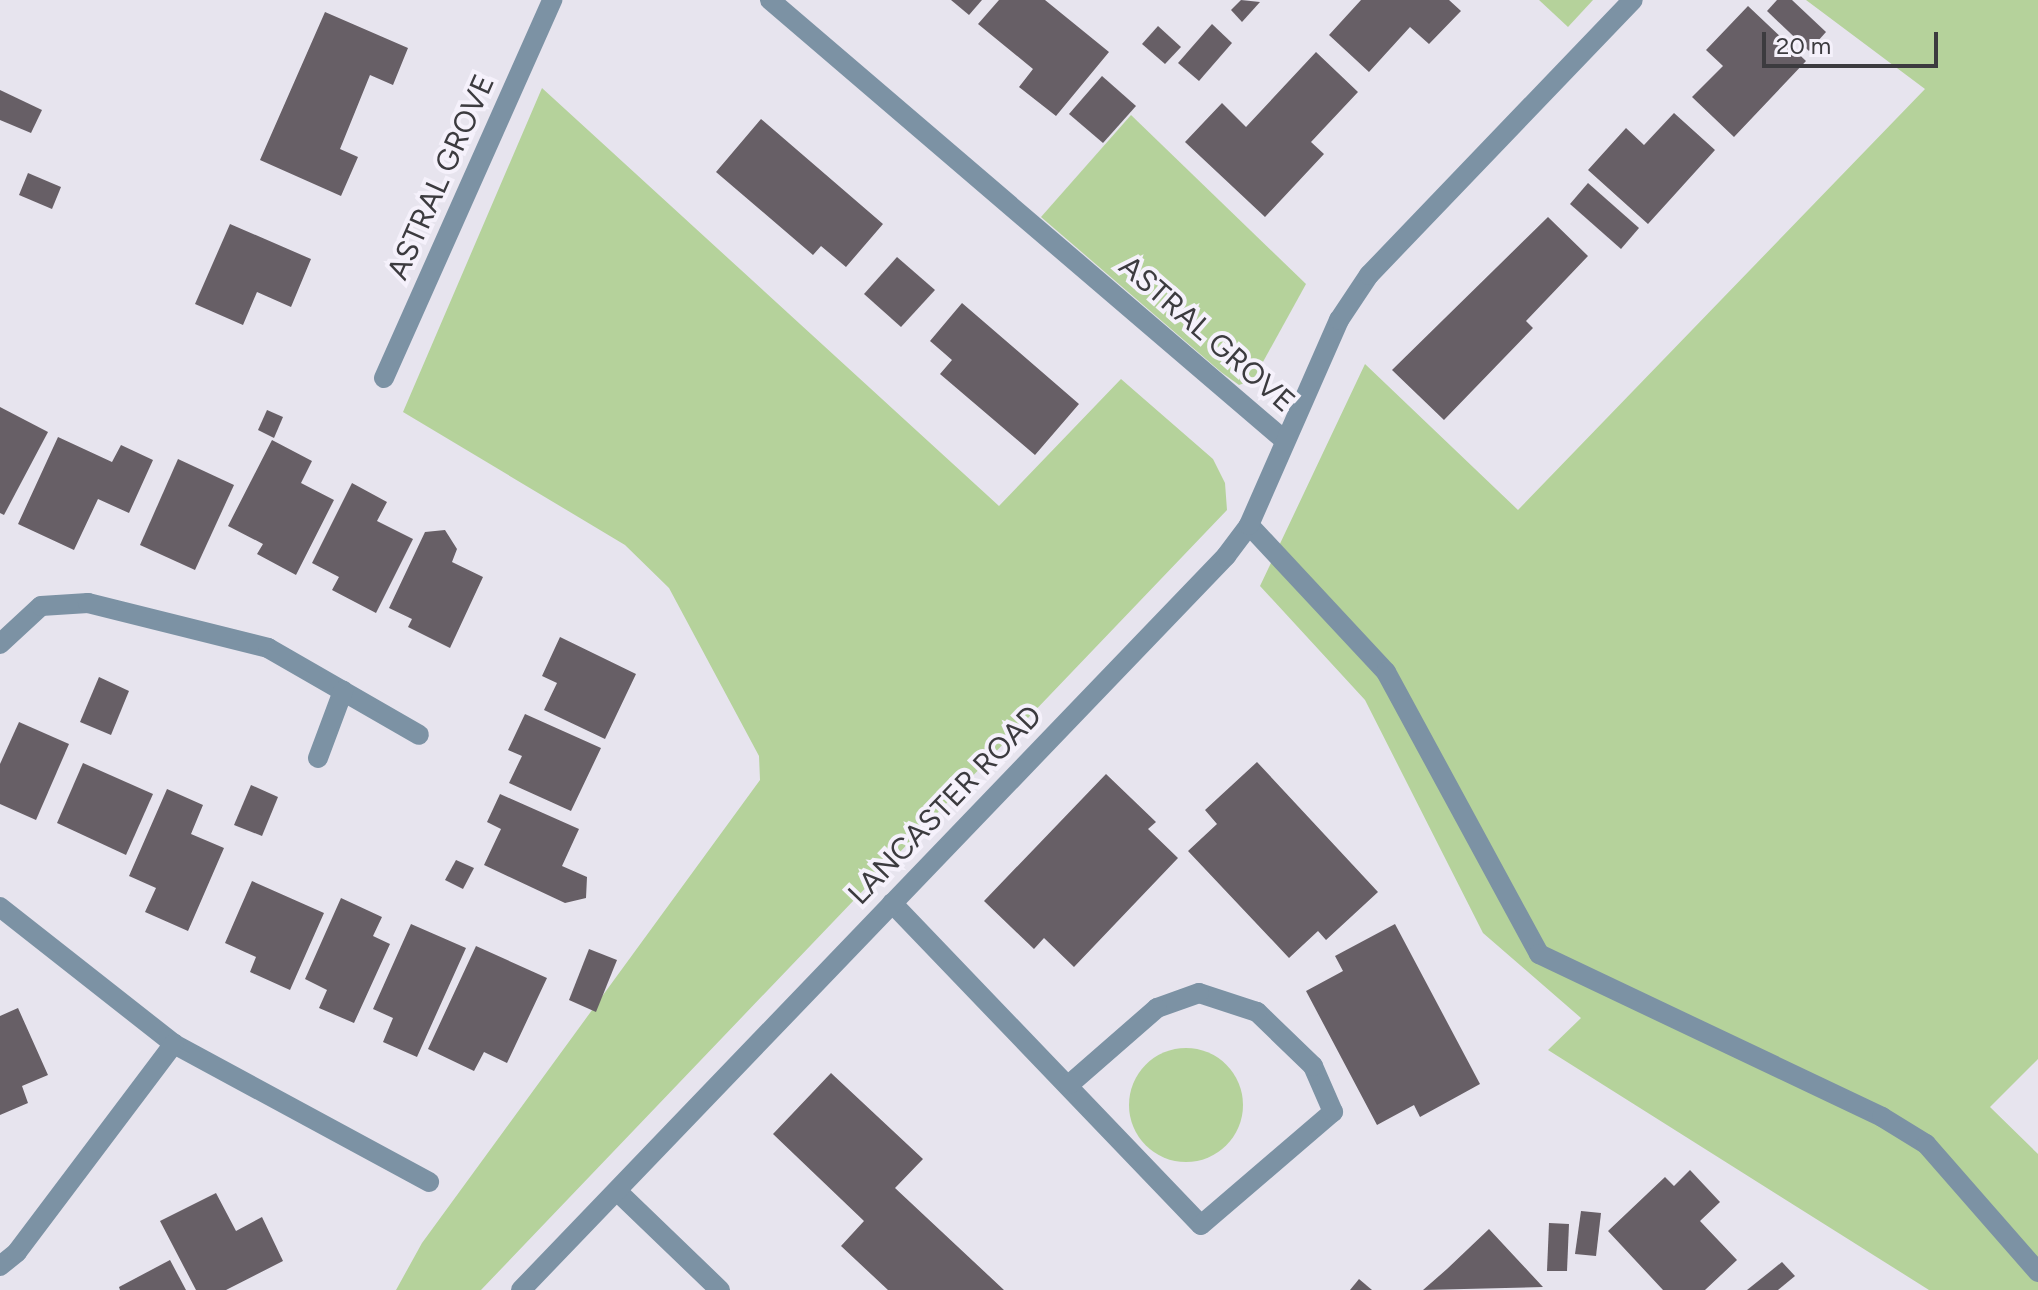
<!DOCTYPE html>
<html>
<head>
<meta charset="utf-8">
<style>
  body { margin:0 }
  #map { position:relative; width:2038px; height:1290px; overflow:hidden; background:#e7e4ee; font-family:Figtree,sans-serif }
  div>[style] { position:absolute }
  [style*='--x'] { left:calc(var(--x)*1px); top:calc(var(--y)*1px); width:calc(var(--w)*1px); rotate:calc(var(--a)*1deg) }
  .green>* { inset:0; background:#b5d29b }
  .round { border-radius:50% }
  .building>* { inset:0; background:#675f66 }
  .minor>* { height:20px; margin:-10px; padding:0 10px; transform-origin:10px; border-radius:10px; background:#7c92a4 }
  span { translate:-50% -50%; white-space:nowrap; text-align:center; line-height:1.15; -webkit-text-stroke:8px #f5f1fb; paint-order:stroke }
  .street-label { font-size:30px; color:#3c3b3f }
  .scale { position:absolute; left:1762px; top:32px; width:176px; height:36px; box-sizing:border-box; border:4px solid #3c3b3f; border-top:0; padding-left:10px; font-size:24px; line-height:28px; white-space:nowrap; color:#3c3b3f; -webkit-text-stroke:6px #f5f1fb; paint-order:stroke }
</style>
</head>
<body>
<div id="map">
  <div class="green">
    <i style="clip-path:polygon(1539px 0,1593px 0,1568px 27px)"></i>
    <i style="clip-path:polygon(1806px 0,2038px 0,2038px 1059px,1990px 1107px,2038px 1154px,2038px 1290px,1929px 1290px,1548px 1050px,1581px 1018px,1483px 933px,1365px 700px,1260px 586px,1365px 364px,1518px 510px,1925px 89px)"></i>
    <i style="clip-path:polygon(542px 88px,999px 506px,1121px 379px,1213px 459px,1225px 483px,1227px 510px,481px 1290px,396px 1290px,422px 1243px,760px 780px,759px 756px,669px 588px,625px 545px,403px 412px)"></i>
    <i style="clip-path:polygon(1131px 115px,1306px 284px,1253px 380px,1239px 385px,1221px 372px,1041px 217px)"></i>
    <i class="round" style="left:1129px;top:1048px;width:114px;height:114px"></i>
  </div>
  <div class="building">
    <i style="clip-path:polygon(951px 0,982px 0,969px 15px)"></i>
    <i style="clip-path:polygon(999px 0,1045px 0,1109px 52px,1056px 116px,1019px 87px,1033px 69px,978px 24px)"></i>
    <i style="clip-path:polygon(1241px 0,1260px 2px,1242px 22px,1231px 10px)"></i>
    <i style="clip-path:polygon(1361px 0,1449px 0,1461px 11px,1429px 44px,1410px 27px,1369px 72px,1329px 35px)"></i>
    <i style="clip-path:polygon(1777px 0,1792px 0,1826px 32px,1809px 51px,1767px 11px)"></i>
    <i style="clip-path:polygon(1748px 6px,1806px 61px,1734px 137px,1692px 97px,1723px 66px,1706px 50px)"></i>
    <i style="clip-path:polygon(325px 12px,408px 48px,393px 85px,370px 75px,340px 149px,358px 157px,341px 196px,260px 160px)"></i>
    <i style="clip-path:polygon(1212px 24px,1232px 43px,1199px 81px,1178px 63px)"></i>
    <i style="clip-path:polygon(1158px 26px,1181px 47px,1165px 64px,1142px 44px)"></i>
    <i style="clip-path:polygon(1316px 52px,1358px 92px,1311px 142px,1324px 154px,1265px 217px,1185px 142px,1222px 103px,1246px 127px)"></i>
    <i style="clip-path:polygon(1102px 76px,1136px 106px,1103px 143px,1069px 114px)"></i>
    <i style="clip-path:polygon(0 90px,42px 110px,31px 133px,0 120px)"></i>
    <i style="clip-path:polygon(1674px 113px,1715px 150px,1648px 224px,1588px 170px,1626px 128px,1644px 145px)"></i>
    <i style="clip-path:polygon(761px 119px,883px 224px,846px 267px,821px 246px,813px 255px,716px 172px)"></i>
    <i style="clip-path:polygon(28px 173px,61px 187px,52px 209px,19px 195px)"></i>
    <i style="clip-path:polygon(1588px 183px,1639px 228px,1621px 249px,1570px 204px)"></i>
    <i style="clip-path:polygon(1548px 217px,1588px 256px,1526px 321px,1533px 328px,1444px 420px,1392px 370px)"></i>
    <i style="clip-path:polygon(230px 224px,311px 259px,291px 307px,257px 292px,243px 325px,195px 304px)"></i>
    <i style="clip-path:polygon(897px 257px,935px 290px,901px 327px,864px 294px)"></i>
    <i style="clip-path:polygon(962px 303px,1079px 404px,1035px 455px,940px 374px,952px 360px,930px 341px)"></i>
    <i style="clip-path:polygon(0 407px,48px 432px,4px 515px,0 513px)"></i>
    <i style="clip-path:polygon(267px 410px,283px 417px,274px 438px,258px 430px)"></i>
    <i style="clip-path:polygon(58px 437px,112px 462px,121px 445px,153px 460px,129px 513px,98px 499px,74px 550px,18px 524px)"></i>
    <i style="clip-path:polygon(272px 440px,312px 461px,301px 483px,334px 500px,296px 575px,257px 554px,263px 544px,228px 526px)"></i>
    <i style="clip-path:polygon(178px 459px,234px 485px,195px 570px,140px 545px)"></i>
    <i style="clip-path:polygon(352px 483px,387px 502px,377px 521px,413px 539px,376px 613px,332px 590px,339px 577px,312px 563px)"></i>
    <i style="clip-path:polygon(445px 530px,457px 549px,452px 562px,483px 577px,450px 648px,408px 627px,412px 619px,389px 608px,425px 532px)"></i>
    <i style="clip-path:polygon(560px 637px,636px 674px,605px 739px,544px 710px,557px 683px,542px 676px)"></i>
    <i style="clip-path:polygon(99px 677px,129px 691px,111px 735px,80px 722px)"></i>
    <i style="clip-path:polygon(525px 714px,601px 748px,571px 811px,509px 783px,522px 756px,508px 750px)"></i>
    <i style="clip-path:polygon(19px 722px,69px 744px,36px 820px,0 804px,0 764px)"></i>
    <i style="clip-path:polygon(1257px 762px,1378px 892px,1326px 940px,1318px 931px,1289px 958px,1188px 851px,1217px 824px,1205px 810px)"></i>
    <i style="clip-path:polygon(83px 763px,153px 794px,126px 855px,57px 823px)"></i>
    <i style="clip-path:polygon(1106px 774px,1156px 822px,1148px 829px,1178px 858px,1074px 967px,1044px 938px,1034px 949px,984px 901px)"></i>
    <i style="clip-path:polygon(251px 785px,278px 797px,262px 836px,234px 825px)"></i>
    <i style="clip-path:polygon(167px 789px,203px 805px,191px 834px,224px 848px,188px 931px,145px 912px,156px 888px,129px 876px)"></i>
    <i style="clip-path:polygon(500px 794px,579px 829px,562px 866px,587px 877px,586px 898px,565px 903px,484px 865px,501px 829px,487px 822px)"></i>
    <i style="clip-path:polygon(456px 860px,474px 868px,463px 889px,445px 880px)"></i>
    <i style="clip-path:polygon(252px 881px,324px 913px,290px 990px,250px 972px,256px 957px,225px 943px)"></i>
    <i style="clip-path:polygon(341px 898px,382px 917px,373px 936px,390px 944px,354px 1023px,319px 1008px,327px 990px,305px 979px)"></i>
    <i style="clip-path:polygon(411px 924px,466px 948px,417px 1057px,383px 1042px,393px 1018px,373px 1009px)"></i>
    <i style="clip-path:polygon(1395px 924px,1480px 1084px,1420px 1117px,1414px 1105px,1377px 1125px,1306px 991px,1343px 971px,1335px 956px)"></i>
    <i style="clip-path:polygon(476px 946px,547px 978px,507px 1063px,484px 1052px,474px 1071px,428px 1049px)"></i>
    <i style="clip-path:polygon(589px 949px,617px 960px,596px 1012px,569px 1000px)"></i>
    <i style="clip-path:polygon(18px 1008px,48px 1075px,22px 1086px,28px 1103px,0 1115px,0 1016px)"></i>
    <i style="clip-path:polygon(831px 1073px,923px 1159px,895px 1188px,1004px 1290px,888px 1290px,841px 1246px,864px 1221px,773px 1134px)"></i>
    <i style="clip-path:polygon(1690px 1170px,1720px 1202px,1700px 1221px,1737px 1260px,1705px 1290px,1663px 1290px,1608px 1231px,1665px 1177px,1674px 1186px)"></i>
    <i style="clip-path:polygon(216px 1193px,236px 1231px,262px 1217px,283px 1261px,226px 1290px,196px 1290px,160px 1221px)"></i>
    <i style="clip-path:polygon(1581px 1211px,1601px 1213px,1596px 1256px,1575px 1254px)"></i>
    <i style="clip-path:polygon(1549px 1223px,1569px 1224px,1567px 1271px,1547px 1271px)"></i>
    <i style="clip-path:polygon(1489px 1229px,1543px 1287px,1423px 1290px,1447px 1269px)"></i>
    <i style="clip-path:polygon(170px 1260px,186px 1290px,120px 1290px,119px 1287px)"></i>
    <i style="clip-path:polygon(1782px 1262px,1795px 1276px,1778px 1290px,1747px 1290px)"></i>
    <i style="clip-path:polygon(1359px 1279px,1372px 1290px,1350px 1290px)"></i>
  </div>
  <div class="minor">
    <i style="--x:770;--y:0;--w:677;--a:40.56"></i>
    <i style="--x:384;--y:378;--w:414;--a:-66"></i>
    <i style="--x:1249;--y:525;--w:201;--a:47"></i>
    <i style="--x:1386;--y:672;--w:321;--a:61.5"></i>
    <i style="--x:1539;--y:954;--w:380;--a:25.4"></i>
    <i style="--x:1882;--y:1117;--w:52;--a:31.5"></i>
    <i style="--x:1926;--y:1144;--w:170;--a:48.8"></i>
    <i style="--x:0;--y:644;--w:56;--a:-42.8"></i>
    <i style="--x:41;--y:606;--w:47;--a:-3.7"></i>
    <i style="--x:88;--y:603;--w:186;--a:14"></i>
    <i style="--x:268;--y:648;--w:174;--a:29.9"></i>
    <i style="--x:318;--y:758;--w:72;--a:-69.5"></i>
    <i style="--x:892;--y:903;--w:446;--a:46.2"></i>
    <i style="--x:1201;--y:1225;--w:174;--a:-40.6"></i>
    <i style="--x:1333;--y:1112;--w:50;--a:-113.5"></i>
    <i style="--x:1313;--y:1066;--w:78;--a:-136"></i>
    <i style="--x:1257;--y:1012;--w:61;--a:-161.9"></i>
    <i style="--x:1199;--y:993;--w:45;--a:160.3"></i>
    <i style="--x:1157;--y:1008;--w:116;--a:138.9"></i>
    <i style="--x:0;--y:907;--w:221;--a:38.2"></i>
    <i style="--x:174;--y:1044;--w:290;--a:28.4"></i>
    <i style="--x:617;--y:1191;--w:143;--a:43.9"></i>
    <i style="--x:0;--y:1266;--w:22;--a:-39"></i>
    <i style="--x:17;--y:1252;--w:261;--a:-53"></i>
    <i style="--x:521;--y:1290;--w:1018;--a:-46.15"></i>
    <i style="--x:1226;--y:556;--w:39;--a:-53"></i>
    <i style="--x:1249;--y:525;--w:224;--a:-66.3"></i>
    <i style="--x:1339;--y:320;--w:54;--a:-56.3"></i>
    <i style="--x:1369;--y:275;--w:381;--a:-46.2"></i>
  </div>
  <div class="street-label">
    <span style="left:441px;top:177px;rotate:-66deg">ASTRAL GROVE</span>
    <span style="left:1207px;top:334px;rotate:41deg">ASTRAL GROVE</span>
    <span style="left:945px;top:805px;rotate:-46deg">LANCASTER ROAD</span>
  </div>
  <div class="scale">20 m</div>
</div>
</body>
</html>
